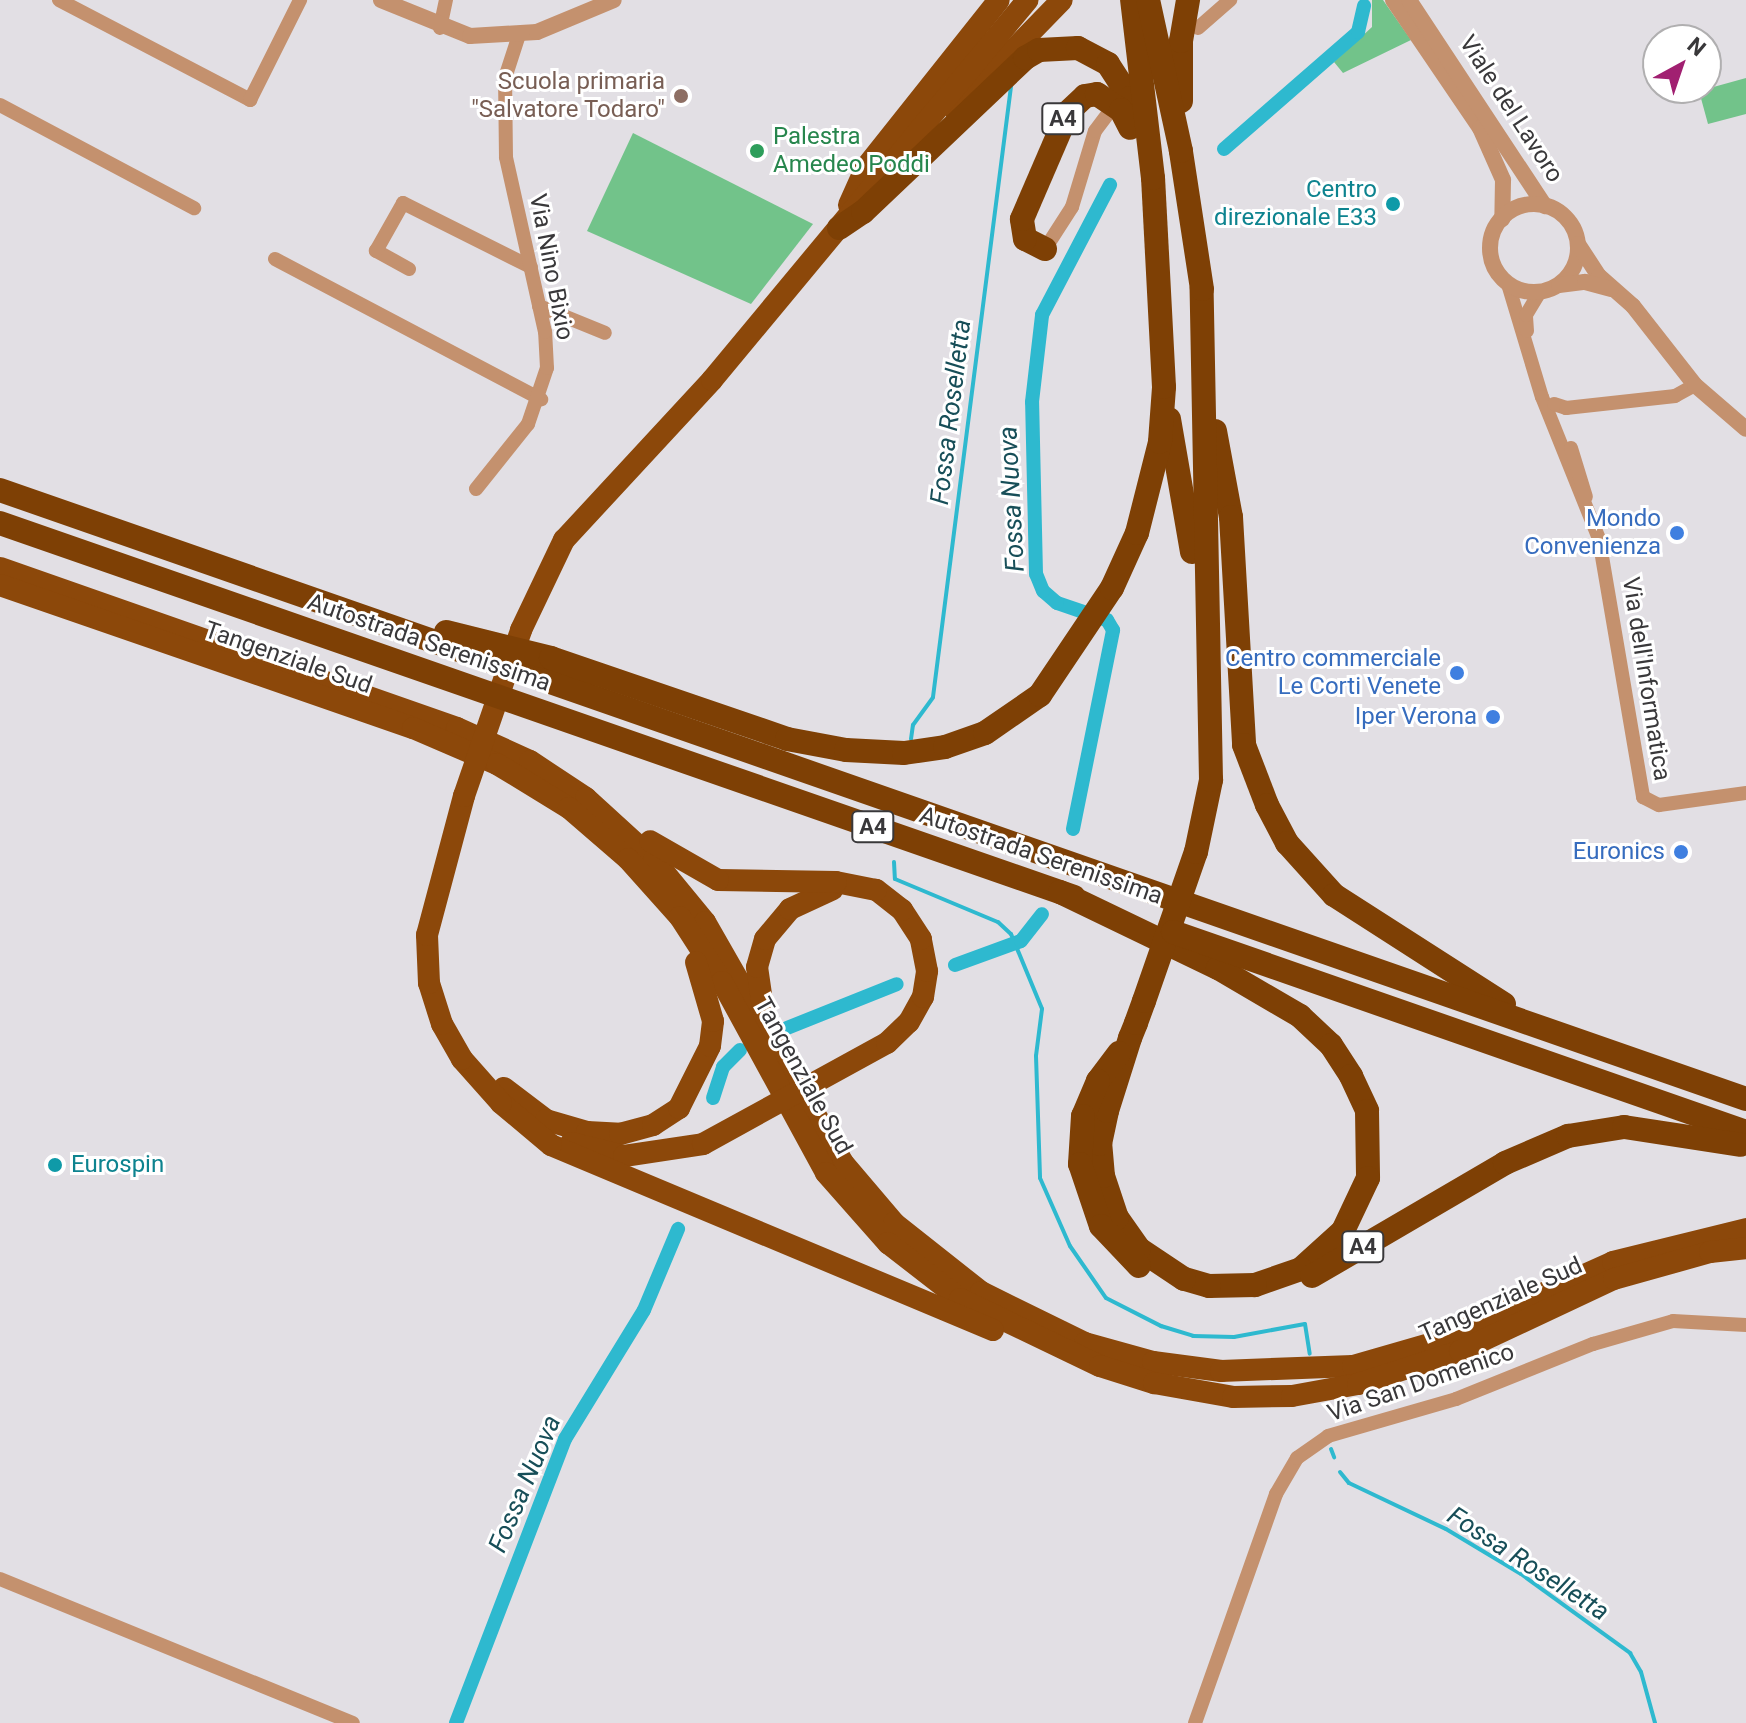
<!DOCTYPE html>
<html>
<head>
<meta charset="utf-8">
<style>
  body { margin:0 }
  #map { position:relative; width:1746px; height:1723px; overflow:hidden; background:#e2dfe4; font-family:Roboto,sans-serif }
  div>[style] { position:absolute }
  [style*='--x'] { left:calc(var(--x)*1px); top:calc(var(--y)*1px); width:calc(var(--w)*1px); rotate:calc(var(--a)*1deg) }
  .green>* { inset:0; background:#72c38a }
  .stream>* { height:4px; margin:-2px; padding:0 2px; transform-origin:2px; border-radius:2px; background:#2eb9cf }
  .canal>* { height:14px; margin:-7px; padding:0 7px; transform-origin:7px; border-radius:7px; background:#2eb9cf }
  .minor>* { height:14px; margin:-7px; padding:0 7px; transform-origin:7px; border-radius:7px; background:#c4916e }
  .tertiary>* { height:16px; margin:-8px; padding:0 8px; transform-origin:8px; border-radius:8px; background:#c4916e }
  .tertiary>.ring { margin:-8px; padding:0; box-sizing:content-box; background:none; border:16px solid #c4916e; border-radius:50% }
  .trunk>* { height:22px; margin:-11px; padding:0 11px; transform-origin:11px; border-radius:11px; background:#8c480a }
  .motorway>* { height:24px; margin:-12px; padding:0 12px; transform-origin:12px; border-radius:12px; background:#7e4005 }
  .dots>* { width:22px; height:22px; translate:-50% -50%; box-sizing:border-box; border:4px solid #fff; border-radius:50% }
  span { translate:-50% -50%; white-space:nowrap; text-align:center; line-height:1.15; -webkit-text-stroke:6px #fff; paint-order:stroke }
  .shield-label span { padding:2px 6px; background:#fff; border:2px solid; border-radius:6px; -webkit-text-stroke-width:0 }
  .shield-label { font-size:22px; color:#39383a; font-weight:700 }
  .education-label { font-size:24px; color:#785e54 }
  .right { translate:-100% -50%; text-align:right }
  .street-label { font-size:24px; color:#39383a }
  .leisure-label { font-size:24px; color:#27864d }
  .left { translate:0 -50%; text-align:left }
  .culture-label { font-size:24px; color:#0d838f }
  .shop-label { font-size:24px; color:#366cbe }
  .water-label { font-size:26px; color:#174e58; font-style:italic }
  .north { position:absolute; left:1642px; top:24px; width:80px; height:80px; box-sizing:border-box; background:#fff; border:2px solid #b0afb0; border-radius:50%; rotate:40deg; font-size:22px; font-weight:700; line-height:32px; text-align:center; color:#39383a }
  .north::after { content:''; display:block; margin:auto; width:28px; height:36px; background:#a12071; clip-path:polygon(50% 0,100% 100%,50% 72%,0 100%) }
</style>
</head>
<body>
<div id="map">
  <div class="green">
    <i style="clip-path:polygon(1372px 0,1383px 0,1411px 40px,1343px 73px,1334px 62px,1372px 27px)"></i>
    <i style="clip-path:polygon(1746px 78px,1746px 114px,1708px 124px,1699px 91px)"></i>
    <i style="clip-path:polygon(633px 133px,813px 224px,751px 304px,587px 231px)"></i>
  </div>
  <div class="stream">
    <i style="--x:911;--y:739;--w:14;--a:-82"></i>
    <i style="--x:913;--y:725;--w:34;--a:-54"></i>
    <i style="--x:933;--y:697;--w:616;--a:-82.72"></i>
    <i style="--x:894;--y:862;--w:17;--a:87"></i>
    <i style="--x:895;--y:879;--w:112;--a:22.7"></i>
    <i style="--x:998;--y:922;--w:18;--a:43"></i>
    <i style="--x:1011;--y:934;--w:81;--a:67.5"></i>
    <i style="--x:1042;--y:1009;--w:47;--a:97.3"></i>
    <i style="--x:1036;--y:1056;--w:122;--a:88.1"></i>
    <i style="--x:1040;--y:1178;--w:74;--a:66.2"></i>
    <i style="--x:1070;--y:1246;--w:63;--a:55.3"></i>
    <i style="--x:1106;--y:1298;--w:62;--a:27"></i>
    <i style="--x:1161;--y:1326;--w:34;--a:17"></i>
    <i style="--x:1193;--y:1336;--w:41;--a:1.4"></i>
    <i style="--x:1234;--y:1337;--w:72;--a:-10.4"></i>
    <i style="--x:1305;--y:1324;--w:30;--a:81"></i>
    <i style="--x:1331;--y:1449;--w:9;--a:69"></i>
    <i style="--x:1340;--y:1472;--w:14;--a:51"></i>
    <i style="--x:1349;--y:1483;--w:107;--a:25.4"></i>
    <i style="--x:1446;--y:1529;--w:87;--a:31"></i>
    <i style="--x:1521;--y:1574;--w:135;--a:35.9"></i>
    <i style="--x:1630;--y:1653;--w:22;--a:60"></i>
    <i style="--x:1641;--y:1672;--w:53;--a:74.6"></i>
  </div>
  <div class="canal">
    <i style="--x:1224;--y:149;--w:178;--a:-41.1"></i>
    <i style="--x:1358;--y:32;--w:27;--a:-77"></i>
    <i style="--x:1073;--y:829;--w:203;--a:-78.6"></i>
    <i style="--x:1113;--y:630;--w:12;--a:-121"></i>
    <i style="--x:1107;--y:620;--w:53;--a:-161.2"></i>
    <i style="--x:1057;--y:603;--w:18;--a:-139"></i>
    <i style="--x:1043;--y:591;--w:18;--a:-112"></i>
    <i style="--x:1036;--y:574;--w:172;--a:-91.3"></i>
    <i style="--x:1032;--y:402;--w:88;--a:-83.4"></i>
    <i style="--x:1042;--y:315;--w:147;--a:-62.4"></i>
    <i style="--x:955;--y:965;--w:70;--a:-20"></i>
    <i style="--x:1021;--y:941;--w:34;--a:-52"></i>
    <i style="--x:787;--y:1028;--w:118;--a:-21.8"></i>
    <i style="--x:713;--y:1098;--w:33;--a:-72"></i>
    <i style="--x:723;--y:1067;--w:24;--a:-45"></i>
    <i style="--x:456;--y:1723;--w:304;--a:-69"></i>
    <i style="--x:565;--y:1439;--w:151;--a:-58.5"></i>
    <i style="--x:644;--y:1310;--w:88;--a:-67.2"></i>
  </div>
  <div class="minor">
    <i style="--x:59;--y:0;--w:216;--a:27.6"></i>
    <i style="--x:250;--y:100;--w:112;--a:-63.4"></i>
    <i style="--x:440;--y:28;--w:29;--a:-78"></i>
    <i style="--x:1198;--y:28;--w:43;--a:-41.2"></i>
    <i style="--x:0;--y:105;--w:220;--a:28"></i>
    <i style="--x:1045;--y:249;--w:50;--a:-57.3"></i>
    <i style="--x:1072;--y:207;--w:79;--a:-73.2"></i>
    <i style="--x:1095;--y:131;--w:20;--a:-53"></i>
    <i style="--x:275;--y:259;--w:301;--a:27.8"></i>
    <i style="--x:409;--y:269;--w:38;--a:-151"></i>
    <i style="--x:376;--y:251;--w:55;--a:-60.6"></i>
    <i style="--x:403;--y:203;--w:143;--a:26.6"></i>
    <i style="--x:1508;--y:284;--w:118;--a:73.3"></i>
    <i style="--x:1542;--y:397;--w:153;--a:68.1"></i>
    <i style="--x:1599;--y:539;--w:262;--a:80.3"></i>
    <i style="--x:1643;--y:797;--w:18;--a:27"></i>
    <i style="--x:1659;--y:805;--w:88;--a:-7.9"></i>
    <i style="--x:539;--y:306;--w:71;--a:22.2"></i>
    <i style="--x:1527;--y:331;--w:16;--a:-94"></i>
    <i style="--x:1526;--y:315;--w:27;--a:-59"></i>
    <i style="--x:1554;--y:404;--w:13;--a:18"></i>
    <i style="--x:1566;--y:408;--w:110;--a:-6.3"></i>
    <i style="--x:1675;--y:396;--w:23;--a:-29"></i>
    <i style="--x:1571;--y:448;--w:51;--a:73"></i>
    <i style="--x:476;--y:489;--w:83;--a:-51.3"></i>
    <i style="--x:528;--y:424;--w:59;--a:-71.3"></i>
    <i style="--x:547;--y:368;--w:36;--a:-93"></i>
    <i style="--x:545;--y:332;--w:179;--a:-102.6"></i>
    <i style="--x:506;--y:157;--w:79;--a:-90.7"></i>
    <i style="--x:505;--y:78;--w:45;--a:-72"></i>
    <i style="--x:0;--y:1579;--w:381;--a:22.2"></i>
    <i style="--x:1195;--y:1723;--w:243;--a:-70.5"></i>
    <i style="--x:1276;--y:1494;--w:42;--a:-59.7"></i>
    <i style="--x:1297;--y:1458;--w:38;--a:-35"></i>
    <i style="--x:1328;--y:1436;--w:133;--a:-16.1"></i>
    <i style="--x:1456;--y:1399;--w:148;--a:-21.9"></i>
    <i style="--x:1593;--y:1344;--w:83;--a:-16"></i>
    <i style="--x:1673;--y:1321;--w:73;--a:3.1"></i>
  </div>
  <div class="tertiary">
    <i style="--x:381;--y:0;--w:96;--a:22"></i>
    <i style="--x:470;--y:36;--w:67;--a:-3.4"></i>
    <i style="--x:537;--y:32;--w:83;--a:-22.6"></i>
    <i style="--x:1393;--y:0;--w:155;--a:55.8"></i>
    <i style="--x:1480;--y:128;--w:57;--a:66.1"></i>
    <i style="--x:1503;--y:180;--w:39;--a:91"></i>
    <i style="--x:1409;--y:0;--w:247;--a:56.6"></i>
    <i class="ring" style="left:1490px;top:204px;width:72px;height:72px"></i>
    <i style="--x:1578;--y:244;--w:38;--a:57"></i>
    <i style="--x:1599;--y:276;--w:45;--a:41.4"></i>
    <i style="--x:1633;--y:306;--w:100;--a:51.9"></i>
    <i style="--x:1695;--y:385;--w:67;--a:40.8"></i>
    <i style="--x:1559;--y:285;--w:26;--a:-7"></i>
    <i style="--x:1585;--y:282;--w:27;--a:15"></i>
  </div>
  <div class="trunk">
    <i style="--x:955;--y:110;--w:153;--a:-45.8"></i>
    <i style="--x:849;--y:205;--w:42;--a:-65.9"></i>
    <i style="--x:866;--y:167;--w:213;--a:-51.5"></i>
    <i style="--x:0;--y:568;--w:484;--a:19.3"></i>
    <i style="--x:457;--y:728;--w:80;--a:24.3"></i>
    <i style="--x:530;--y:761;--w:67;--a:33.5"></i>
    <i style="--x:586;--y:798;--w:92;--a:42.4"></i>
    <i style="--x:654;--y:860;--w:80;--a:50.6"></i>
    <i style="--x:705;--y:922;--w:278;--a:60.2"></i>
    <i style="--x:843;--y:1163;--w:79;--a:49.6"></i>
    <i style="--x:894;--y:1223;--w:111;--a:38.4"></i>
    <i style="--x:981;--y:1292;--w:116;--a:26.1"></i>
    <i style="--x:1085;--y:1343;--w:71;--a:15.6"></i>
    <i style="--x:1153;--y:1362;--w:69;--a:7.5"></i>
    <i style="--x:1221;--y:1371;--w:132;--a:-2.2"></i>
    <i style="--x:1353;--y:1366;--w:83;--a:-16"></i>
    <i style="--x:1433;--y:1343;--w:197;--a:-24.2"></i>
    <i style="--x:1613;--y:1262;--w:137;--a:-13.9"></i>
    <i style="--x:0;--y:585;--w:437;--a:19.1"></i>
    <i style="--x:413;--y:728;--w:91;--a:23.2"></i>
    <i style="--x:497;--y:764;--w:84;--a:31.4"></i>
    <i style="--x:569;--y:808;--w:78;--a:40.8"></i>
    <i style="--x:628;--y:859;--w:78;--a:48.1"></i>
    <i style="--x:680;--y:917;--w:77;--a:57.1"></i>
    <i style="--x:722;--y:982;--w:217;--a:61.4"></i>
    <i style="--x:826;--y:1173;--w:94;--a:48.5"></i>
    <i style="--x:888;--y:1243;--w:91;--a:37.9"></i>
    <i style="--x:960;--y:1299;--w:155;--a:25.6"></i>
    <i style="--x:1100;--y:1366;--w:57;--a:17.5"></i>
    <i style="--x:1154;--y:1383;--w:80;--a:10"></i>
    <i style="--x:1233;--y:1397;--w:59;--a:-1"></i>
    <i style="--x:1292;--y:1396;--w:67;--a:-10.3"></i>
    <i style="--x:1358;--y:1384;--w:107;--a:-17.9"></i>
    <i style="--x:1460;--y:1351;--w:170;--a:-25.1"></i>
    <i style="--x:1614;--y:1279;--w:100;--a:-15.7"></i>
    <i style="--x:1710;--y:1252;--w:36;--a:-6"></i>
    <i style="--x:763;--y:1008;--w:41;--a:-98.3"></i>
    <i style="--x:757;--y:967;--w:29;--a:-74"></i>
    <i style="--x:765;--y:939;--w:39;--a:-50"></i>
    <i style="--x:790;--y:909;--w:47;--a:-24.9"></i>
    <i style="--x:504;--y:1088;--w:53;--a:37.3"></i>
    <i style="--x:546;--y:1120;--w:43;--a:16.3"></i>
    <i style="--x:587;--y:1132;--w:33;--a:3"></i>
    <i style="--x:620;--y:1134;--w:34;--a:-15"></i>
    <i style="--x:653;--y:1125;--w:31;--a:-33"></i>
    <i style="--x:679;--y:1108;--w:69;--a:-63.4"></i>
    <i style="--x:710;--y:1046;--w:25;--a:-83"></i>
    <i style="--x:713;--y:1021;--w:61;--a:-106.1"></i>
    <i style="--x:571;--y:1143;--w:55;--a:13.8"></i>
    <i style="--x:624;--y:1156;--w:80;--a:-8.6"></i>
    <i style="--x:703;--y:1144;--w:210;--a:-28.8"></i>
    <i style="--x:887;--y:1043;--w:30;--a:-44"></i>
    <i style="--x:909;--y:1022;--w:29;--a:-61"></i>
    <i style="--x:923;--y:997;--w:26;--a:-81"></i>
    <i style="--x:927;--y:971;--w:33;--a:-101"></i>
    <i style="--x:921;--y:939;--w:35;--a:-123"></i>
    <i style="--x:902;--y:910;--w:33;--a:-142"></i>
    <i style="--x:876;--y:890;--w:41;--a:-168.7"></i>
    <i style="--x:836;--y:882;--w:118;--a:-179"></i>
    <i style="--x:718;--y:880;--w:78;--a:-150.2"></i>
    <i style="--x:993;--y:1330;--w:479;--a:-157.3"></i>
    <i style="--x:551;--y:1145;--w:65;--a:-140"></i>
    <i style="--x:501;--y:1103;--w:59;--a:-131.6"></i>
    <i style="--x:462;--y:1059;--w:40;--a:-119.7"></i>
    <i style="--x:442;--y:1024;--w:43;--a:-107.6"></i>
    <i style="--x:429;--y:983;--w:48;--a:-92.4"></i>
    <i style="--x:427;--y:935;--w:144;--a:-75.1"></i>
    <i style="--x:464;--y:796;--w:176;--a:-71"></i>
    <i style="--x:521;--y:630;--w:100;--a:-64.5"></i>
    <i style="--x:564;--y:540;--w:218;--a:-47.2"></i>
    <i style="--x:712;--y:380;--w:494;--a:-50.3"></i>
  </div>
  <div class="motorway">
    <i style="--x:1181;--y:101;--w:60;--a:-90"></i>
    <i style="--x:1181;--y:41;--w:42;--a:-80.3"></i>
    <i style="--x:839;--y:228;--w:29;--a:-34"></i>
    <i style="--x:863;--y:212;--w:224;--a:-43.5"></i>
    <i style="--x:1025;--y:58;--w:16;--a:-30"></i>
    <i style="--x:1039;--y:50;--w:39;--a:-3"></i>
    <i style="--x:1078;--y:48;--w:34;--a:28"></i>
    <i style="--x:1108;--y:64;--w:40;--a:57.1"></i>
    <i style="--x:1130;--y:98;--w:28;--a:73"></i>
    <i style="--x:1045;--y:249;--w:22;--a:-153"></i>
    <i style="--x:1025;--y:239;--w:20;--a:-99"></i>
    <i style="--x:1022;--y:219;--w:116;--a:-66.7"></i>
    <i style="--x:1068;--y:112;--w:23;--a:-43"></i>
    <i style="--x:1085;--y:96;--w:12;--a:-9"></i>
    <i style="--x:1097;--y:94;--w:29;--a:34"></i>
    <i style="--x:1121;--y:110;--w:20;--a:63"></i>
    <i style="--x:1169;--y:419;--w:135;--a:80.2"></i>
    <i style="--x:1215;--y:431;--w:87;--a:79.5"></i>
    <i style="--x:1231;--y:517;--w:228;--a:86.7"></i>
    <i style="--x:1244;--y:745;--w:64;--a:69"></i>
    <i style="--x:1267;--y:805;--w:43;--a:62.2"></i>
    <i style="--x:1287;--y:843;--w:70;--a:47.9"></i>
    <i style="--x:1334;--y:895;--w:202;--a:32.7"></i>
    <i style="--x:0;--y:490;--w:1849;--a:19.23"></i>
    <i style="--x:0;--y:523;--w:1137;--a:19.2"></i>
    <i style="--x:446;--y:632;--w:108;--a:13.9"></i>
    <i style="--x:551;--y:658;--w:250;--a:18.9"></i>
    <i style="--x:787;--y:739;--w:60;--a:10.6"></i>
    <i style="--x:846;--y:750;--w:58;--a:3"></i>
    <i style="--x:904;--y:753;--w:41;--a:-8.3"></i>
    <i style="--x:945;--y:747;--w:42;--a:-19.3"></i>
    <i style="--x:985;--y:733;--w:67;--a:-34.6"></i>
    <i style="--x:1040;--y:695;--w:129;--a:-56.1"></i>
    <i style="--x:1112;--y:588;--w:60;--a:-65.6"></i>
    <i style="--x:1137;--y:533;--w:94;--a:-75.8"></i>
    <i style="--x:1160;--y:442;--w:55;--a:-85.8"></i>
    <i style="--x:1164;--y:387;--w:209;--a:-93"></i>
    <i style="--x:1153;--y:178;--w:179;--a:-96.7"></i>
    <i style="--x:1060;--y:892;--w:175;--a:25.7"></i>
    <i style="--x:1218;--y:968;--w:95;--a:30.3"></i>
    <i style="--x:1300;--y:1016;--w:42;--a:43.1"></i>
    <i style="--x:1331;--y:1045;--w:37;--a:57"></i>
    <i style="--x:1351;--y:1076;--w:38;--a:65"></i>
    <i style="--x:1367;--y:1111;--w:67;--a:89.1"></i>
    <i style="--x:1368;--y:1178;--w:59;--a:115.3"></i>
    <i style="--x:1343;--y:1231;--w:57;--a:137.9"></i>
    <i style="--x:1301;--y:1269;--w:49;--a:160.8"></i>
    <i style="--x:1255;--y:1285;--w:46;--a:178.8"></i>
    <i style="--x:1209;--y:1286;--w:26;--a:-164"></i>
    <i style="--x:1184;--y:1279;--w:54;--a:-146.3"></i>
    <i style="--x:1139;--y:1249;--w:38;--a:-125"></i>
    <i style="--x:1117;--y:1218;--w:44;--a:-108.4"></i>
    <i style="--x:1103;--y:1176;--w:32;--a:-95"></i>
    <i style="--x:1100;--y:1144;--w:34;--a:-78"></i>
    <i style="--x:1107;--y:1111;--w:77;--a:-72.5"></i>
    <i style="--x:1130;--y:1038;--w:16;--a:-68"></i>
    <i style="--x:1136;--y:1023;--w:23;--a:-70"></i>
    <i style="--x:1144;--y:1001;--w:158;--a:-70.8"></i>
    <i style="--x:1196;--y:852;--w:74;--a:-78.2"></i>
    <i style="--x:1211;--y:780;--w:491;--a:-91.1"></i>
    <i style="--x:1202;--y:289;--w:140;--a:-98.7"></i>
    <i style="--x:1181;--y:151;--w:155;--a:-102.3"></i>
    <i style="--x:1173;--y:932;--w:607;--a:19.24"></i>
    <i style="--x:1119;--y:1053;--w:35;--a:127"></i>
    <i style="--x:1098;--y:1081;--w:38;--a:113"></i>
    <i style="--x:1083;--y:1116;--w:48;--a:93.6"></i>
    <i style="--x:1080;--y:1164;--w:65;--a:71.3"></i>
    <i style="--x:1101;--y:1226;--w:55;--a:46.5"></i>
    <i style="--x:1312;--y:1276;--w:224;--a:-30.3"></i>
    <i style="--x:1505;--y:1163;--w:69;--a:-23.2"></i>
    <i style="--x:1568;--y:1136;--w:57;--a:-9.1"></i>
    <i style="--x:1624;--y:1127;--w:118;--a:8.7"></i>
  </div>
  <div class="dots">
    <i style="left:681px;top:96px;background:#8d6e63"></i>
    <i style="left:757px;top:151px;background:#2e9e5b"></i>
    <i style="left:1393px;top:204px;background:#0f9aa8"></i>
    <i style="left:1677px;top:533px;background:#3f7fe0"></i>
    <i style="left:1457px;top:673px;background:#3f7fe0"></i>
    <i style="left:1493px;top:717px;background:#3f7fe0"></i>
    <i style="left:1681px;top:852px;background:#3f7fe0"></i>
    <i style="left:55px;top:1165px;background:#0f9aa8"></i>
  </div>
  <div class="shield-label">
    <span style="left:1063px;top:119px">A4</span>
    <span style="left:873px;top:827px">A4</span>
    <span style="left:1363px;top:1247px">A4</span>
  </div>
  <div class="education-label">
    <span class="right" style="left:665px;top:96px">Scuola primaria<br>"Salvatore Todaro"</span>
  </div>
  <div class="street-label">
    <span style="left:1511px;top:109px;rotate:57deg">Viale del Lavoro</span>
    <span style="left:551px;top:267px;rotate:79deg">Via Nino Bixio</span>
    <span style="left:429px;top:643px;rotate:19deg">Autostrada Serenissima</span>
    <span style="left:288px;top:658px;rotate:19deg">Tangenziale Sud</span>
    <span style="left:1646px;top:679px;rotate:81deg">Via dell'Informatica</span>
    <span style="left:1041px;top:856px;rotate:19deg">Autostrada Serenissima</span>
    <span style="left:803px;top:1076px;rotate:61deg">Tangenziale Sud</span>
    <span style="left:1501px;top:1300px;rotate:-24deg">Tangenziale Sud</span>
    <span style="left:1421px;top:1383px;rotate:-19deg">Via San Domenico</span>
  </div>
  <div class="leisure-label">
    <span class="left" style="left:773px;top:151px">Palestra<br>Amedeo Poddi</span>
  </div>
  <div class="culture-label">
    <span class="right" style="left:1377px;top:204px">Centro<br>direzionale E33</span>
    <span class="left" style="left:71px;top:1165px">Eurospin</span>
  </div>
  <div class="shop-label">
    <span class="right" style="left:1661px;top:533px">Mondo<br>Convenienza</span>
    <span class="right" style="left:1441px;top:673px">Centro commerciale<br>Le Corti Venete</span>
    <span class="right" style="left:1477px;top:717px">Iper Verona</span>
    <span class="right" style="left:1665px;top:852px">Euronics</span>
  </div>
  <div class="water-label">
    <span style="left:951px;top:412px;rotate:-83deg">Fossa Roselletta</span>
    <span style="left:1012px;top:499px;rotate:-93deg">Fossa Nuova</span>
    <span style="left:525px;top:1484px;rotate:-67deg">Fossa Nuova</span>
    <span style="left:1528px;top:1564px;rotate:33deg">Fossa Roselletta</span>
  </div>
  <div class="north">N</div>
</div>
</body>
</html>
